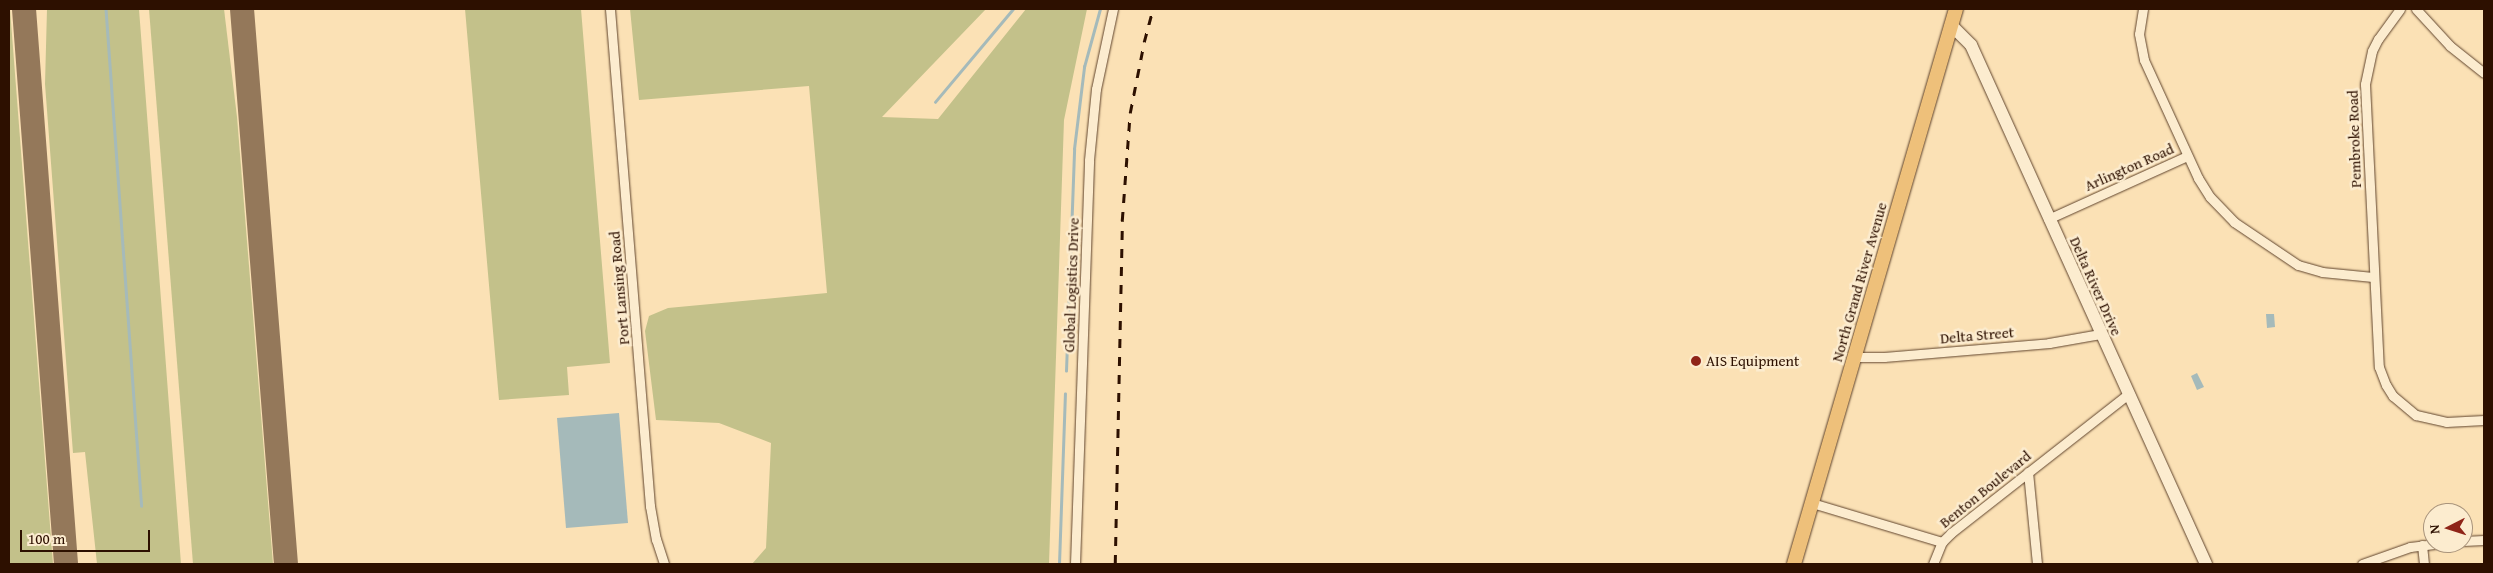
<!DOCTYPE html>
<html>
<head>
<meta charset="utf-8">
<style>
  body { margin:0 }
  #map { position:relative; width:2493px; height:573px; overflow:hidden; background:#fbe1b5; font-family:"Gentium Book Plus",serif }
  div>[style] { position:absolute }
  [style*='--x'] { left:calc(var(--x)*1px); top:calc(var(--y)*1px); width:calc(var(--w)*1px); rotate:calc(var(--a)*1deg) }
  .green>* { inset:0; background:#c3c18a }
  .water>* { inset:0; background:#a5baba }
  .stream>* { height:2.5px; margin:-1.25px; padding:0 1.25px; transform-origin:1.25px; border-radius:1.25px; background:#a5baba }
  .taxiway>* { height:24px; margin:-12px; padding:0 12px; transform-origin:12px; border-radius:12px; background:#94785a }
  .roads { filter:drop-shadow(0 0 1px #60442d) drop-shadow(0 0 1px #60442d) }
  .street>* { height:9px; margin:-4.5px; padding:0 4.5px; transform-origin:4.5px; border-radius:4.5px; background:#fceccf }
  .secondary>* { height:12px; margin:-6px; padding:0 6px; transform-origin:6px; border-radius:6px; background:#fceccf }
  .primary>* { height:14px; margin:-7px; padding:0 7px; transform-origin:7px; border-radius:7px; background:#eec07a }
  .rail>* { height:2.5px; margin-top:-1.25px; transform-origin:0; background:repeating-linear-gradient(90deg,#2d1000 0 9px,transparent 0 18px) }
  .dots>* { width:14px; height:14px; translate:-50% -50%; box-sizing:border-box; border:2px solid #fceccf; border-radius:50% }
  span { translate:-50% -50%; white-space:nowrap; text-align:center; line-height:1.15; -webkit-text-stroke:5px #fceccf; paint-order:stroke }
  .street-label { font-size:15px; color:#2d1000 }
  .poi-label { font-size:15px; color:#2d1000 }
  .left { translate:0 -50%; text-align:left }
  .frame { position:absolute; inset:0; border:10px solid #2d1000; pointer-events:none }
  .north { position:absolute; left:2423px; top:503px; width:50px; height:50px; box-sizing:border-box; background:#fceccf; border:1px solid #a9947c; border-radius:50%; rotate:265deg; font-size:14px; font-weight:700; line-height:20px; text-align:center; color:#2d1000 }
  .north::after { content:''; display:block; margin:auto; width:18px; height:22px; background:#8f2418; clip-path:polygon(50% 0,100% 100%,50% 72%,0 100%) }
  .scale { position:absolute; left:20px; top:530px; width:130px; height:22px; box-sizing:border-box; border:2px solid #2d1000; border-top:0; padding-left:6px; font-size:15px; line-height:18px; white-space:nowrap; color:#2d1000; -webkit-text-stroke:4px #fceccf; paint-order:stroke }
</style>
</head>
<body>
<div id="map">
  <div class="green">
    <i style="clip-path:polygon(9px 9px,10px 9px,53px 564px,9px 564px)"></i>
    <i style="clip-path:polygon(47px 9px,139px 9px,181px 564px,97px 564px,85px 452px,73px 453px,45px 84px)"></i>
    <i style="clip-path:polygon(149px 9px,224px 9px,237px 117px,273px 564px,193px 564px)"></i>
    <i style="clip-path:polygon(465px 9px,581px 9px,610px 363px,567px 367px,569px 395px,499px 400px)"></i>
    <i style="clip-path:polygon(630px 9px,986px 9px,882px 117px,938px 119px,1026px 9px,1087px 9px,1064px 120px,1049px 564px,752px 564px,766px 548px,771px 443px,719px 423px,656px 420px,645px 331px,649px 316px,668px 308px,827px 293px,809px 86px,639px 100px)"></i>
  </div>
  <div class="water">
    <i style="clip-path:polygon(2266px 314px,2274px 314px,2275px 327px,2267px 328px)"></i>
    <i style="clip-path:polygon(2197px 373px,2204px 387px,2197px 390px,2191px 376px)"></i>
    <i style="clip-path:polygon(619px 413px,628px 523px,566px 528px,557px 418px)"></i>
  </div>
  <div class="stream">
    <i style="--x:106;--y:9;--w:498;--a:85.9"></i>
    <i style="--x:935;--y:102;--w:121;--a:-50"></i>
    <i style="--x:1066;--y:371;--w:222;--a:-87.9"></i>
    <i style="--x:1074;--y:149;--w:83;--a:-83"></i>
    <i style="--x:1084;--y:67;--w:60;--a:-74.6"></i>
    <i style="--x:1059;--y:564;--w:170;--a:-88"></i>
  </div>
  <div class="taxiway">
    <i style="--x:24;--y:9;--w:557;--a:85.67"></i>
    <i style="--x:242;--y:9;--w:557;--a:85.47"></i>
  </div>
  <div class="roads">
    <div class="street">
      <i style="--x:610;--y:9;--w:499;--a:85.4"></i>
      <i style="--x:650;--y:506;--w:34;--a:80"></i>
      <i style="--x:656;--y:539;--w:26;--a:72"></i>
      <i style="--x:2143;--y:9;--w:25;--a:99"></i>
      <i style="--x:2139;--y:34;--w:26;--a:79"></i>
      <i style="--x:2144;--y:60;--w:130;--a:65.4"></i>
      <i style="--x:2198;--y:178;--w:22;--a:58"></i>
      <i style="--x:2210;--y:197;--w:35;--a:46"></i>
      <i style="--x:2234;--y:222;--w:77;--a:33.9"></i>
      <i style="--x:2298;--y:265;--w:25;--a:16"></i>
      <i style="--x:2322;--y:272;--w:51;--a:5.6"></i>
      <i style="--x:2400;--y:9;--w:37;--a:126"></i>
      <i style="--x:2378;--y:39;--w:13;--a:117"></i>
      <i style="--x:2372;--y:51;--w:34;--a:102"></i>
      <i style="--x:2365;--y:84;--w:283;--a:87.2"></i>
      <i style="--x:2379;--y:367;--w:19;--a:69"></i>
      <i style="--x:2386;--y:385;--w:13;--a:58"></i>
      <i style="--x:2393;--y:396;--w:30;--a:40"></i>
      <i style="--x:2416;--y:415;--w:31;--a:13"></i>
      <i style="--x:2446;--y:422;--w:38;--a:-3"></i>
      <i style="--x:2416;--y:9;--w:50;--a:47.4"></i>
      <i style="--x:2450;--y:46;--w:43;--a:38.5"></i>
      <i style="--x:2048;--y:219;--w:153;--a:-24.4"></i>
      <i style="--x:1854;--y:357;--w:30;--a:0"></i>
      <i style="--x:1884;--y:357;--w:166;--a:-4.8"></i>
      <i style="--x:2049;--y:343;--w:52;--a:-10"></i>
      <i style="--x:2028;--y:472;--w:92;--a:84.4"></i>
      <i style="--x:1812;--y:503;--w:136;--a:16.7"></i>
      <i style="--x:2463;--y:541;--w:21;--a:-3"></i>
      <i style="--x:2422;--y:545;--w:19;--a:84"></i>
      <i style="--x:1075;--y:564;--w:404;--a:-88"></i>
      <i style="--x:1089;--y:160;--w:71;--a:-84.4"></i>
      <i style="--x:1096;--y:89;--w:82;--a:-78"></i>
      <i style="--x:1933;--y:564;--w:24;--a:-68"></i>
      <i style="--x:1942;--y:542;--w:13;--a:-45"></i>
      <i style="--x:1951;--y:533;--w:225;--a:-38.1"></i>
      <i style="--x:2362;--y:564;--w:51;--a:-19.5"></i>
      <i style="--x:2410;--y:547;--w:34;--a:-7"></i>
    </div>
    <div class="secondary">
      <i style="--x:1951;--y:25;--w:28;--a:45"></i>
      <i style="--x:1971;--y:45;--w:570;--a:65.64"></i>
    </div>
    <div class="primary">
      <i style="--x:1794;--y:564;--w:578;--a:-73.73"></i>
    </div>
  </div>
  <div class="rail">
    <i style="--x:1115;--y:564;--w:343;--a:-88.8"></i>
    <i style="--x:1122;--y:221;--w:108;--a:-85.8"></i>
    <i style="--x:1130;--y:113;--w:72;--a:-78.8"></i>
    <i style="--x:1144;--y:42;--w:34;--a:-75"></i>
  </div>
  <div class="dots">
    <i style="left:1696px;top:361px;background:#8f2418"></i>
  </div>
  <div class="street-label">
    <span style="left:2354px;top:139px;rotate:-92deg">Pembroke Road</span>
    <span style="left:2129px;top:167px;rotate:-24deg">Arlington Road</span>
    <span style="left:1859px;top:282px;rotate:-74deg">North Grand River Avenue</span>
    <span style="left:1071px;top:285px;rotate:-88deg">Global Logistics Drive</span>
    <span style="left:2096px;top:286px;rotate:66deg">Delta River Drive</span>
    <span style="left:619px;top:288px;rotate:-95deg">Port Lansing Road</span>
    <span style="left:1977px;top:335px;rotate:-5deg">Delta Street</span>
    <span style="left:1985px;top:489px;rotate:-39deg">Benton Boulevard</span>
  </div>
  <div class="poi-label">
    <span class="left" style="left:1706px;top:361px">AIS Equipment</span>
  </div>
  <div class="frame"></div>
  <div class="north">N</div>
  <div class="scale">100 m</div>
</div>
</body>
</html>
